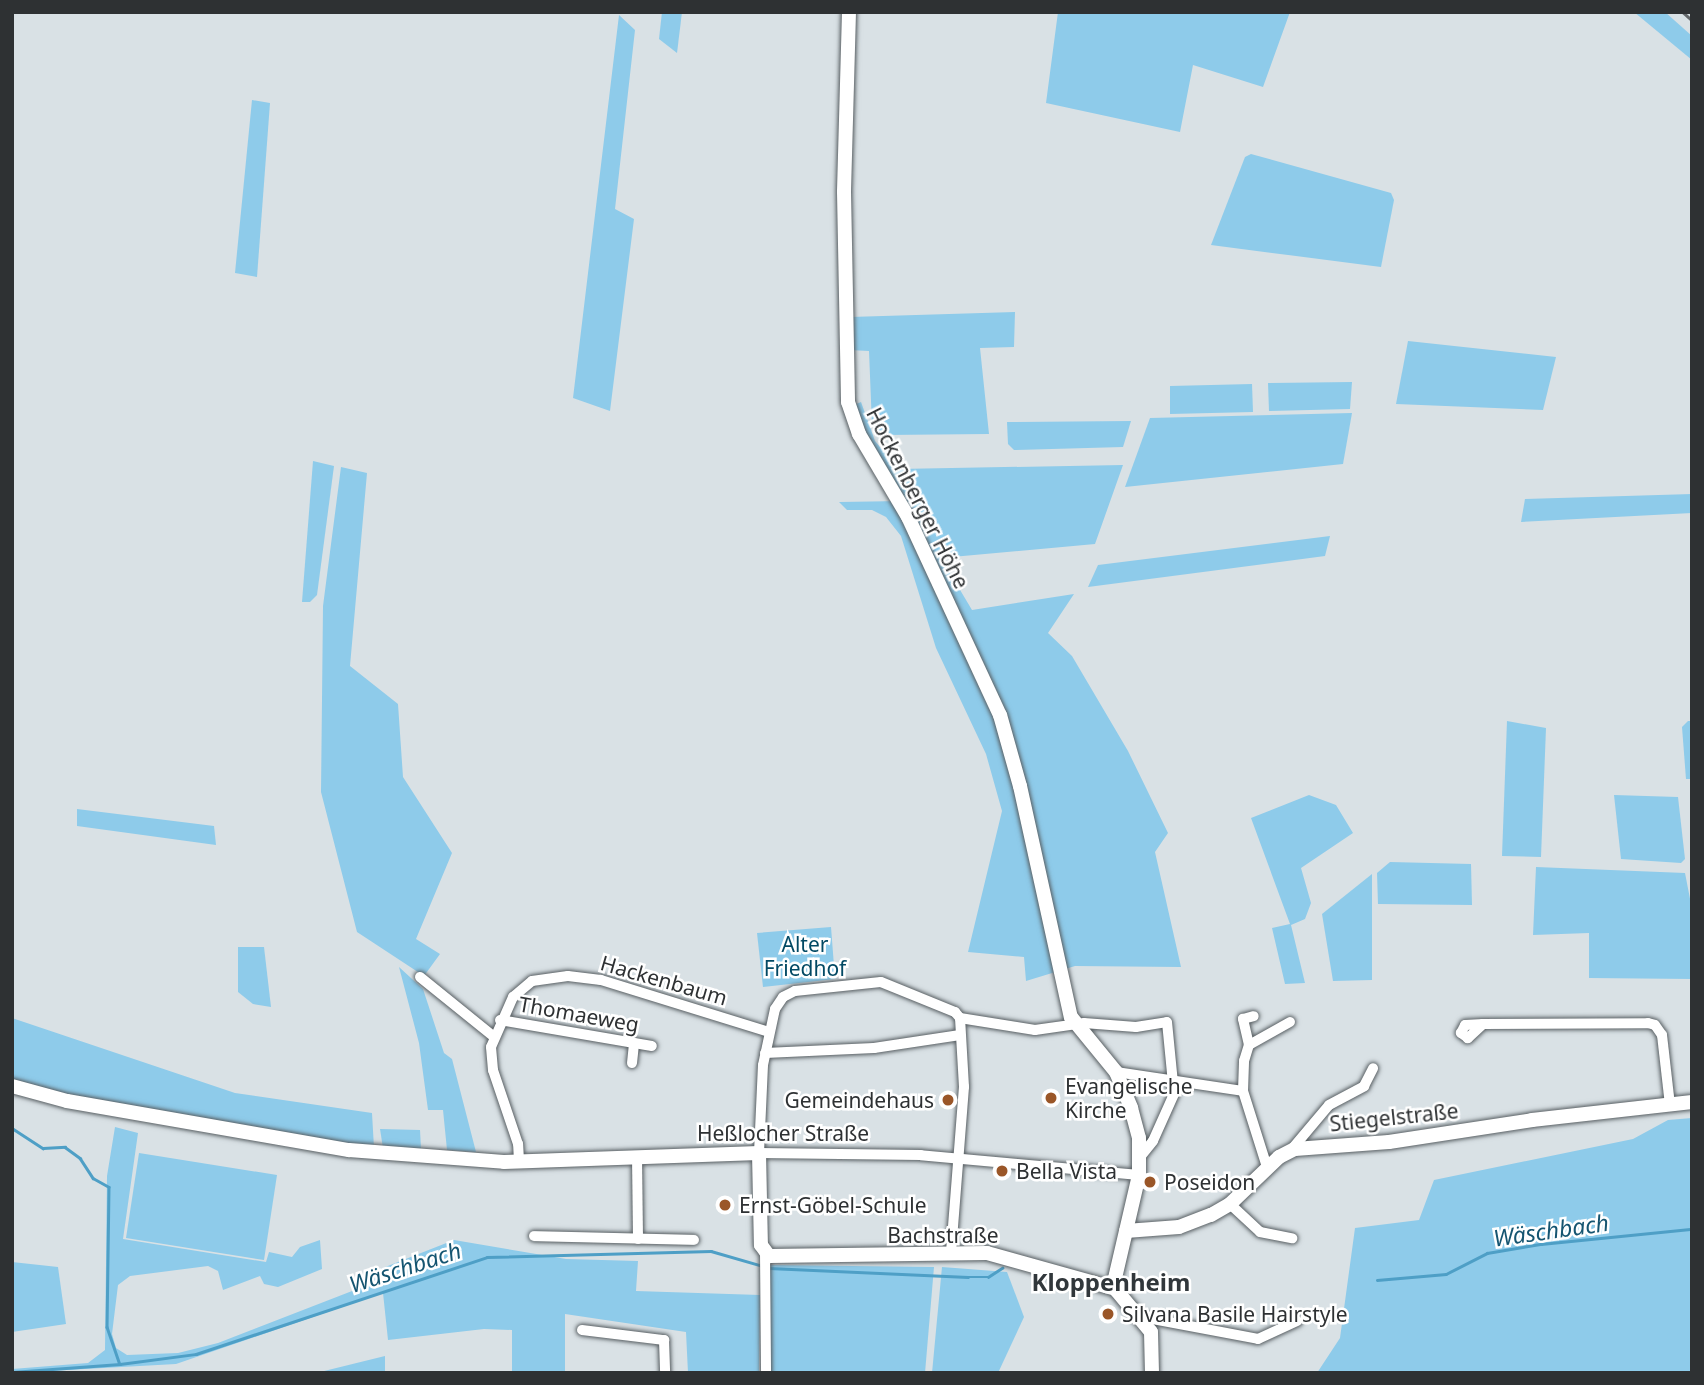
<!DOCTYPE html>
<html>
<head>
<meta charset="utf-8">
<style>
  body { margin:0 }
  #map { position:relative; width:1704px; height:1385px; overflow:hidden; background:#d9e1e5; font-family:"Noto Sans",sans-serif }
  div>[style] { position:absolute }
  [style*='--x'] { left:calc(var(--x)*1px); top:calc(var(--y)*1px); width:calc(var(--w)*1px); rotate:calc(var(--a)*1deg) }
  .green>* { inset:0; background:#8ecbea }
  .stream>* { height:2.5px; margin:-1.25px; padding:0 1.25px; transform-origin:1.25px; border-radius:1.25px; background:#4e9fc6 }
  .roads { filter:drop-shadow(0 0 2px #585f63) drop-shadow(0 0 2px #585f63) }
  .street>* { height:10px; margin:-5px; padding:0 5px; transform-origin:5px; border-radius:5px; background:#fff }
  .secondary>* { height:14px; margin:-7px; padding:0 7px; transform-origin:7px; border-radius:7px; background:#fff }
  .rail>* { height:2.5px; margin-top:-1.25px; transform-origin:0; background:repeating-linear-gradient(90deg,#63676a 0 14px,transparent 0 21px) }
  .dots>* { width:19px; height:19px; translate:-50% -50%; box-sizing:border-box; border:4px solid #fff; border-radius:50% }
  span { translate:-50% -50%; white-space:nowrap; text-align:center; line-height:1.15; -webkit-text-stroke:5px #fff; paint-order:stroke }
  .street-label { font-size:21px; color:#2e3133 }
  .park-label { font-size:21px; color:#024964 }
  .poi-label { font-size:21px; color:#2e3133 }
  .left { translate:0 -50%; text-align:left }
  .right { translate:-100% -50%; text-align:right }
  .water-label { font-size:23px; color:#155571; font-style:italic }
  .quarter-label { font-size:24px; color:#31373b; font-weight:700 }
  .frame { position:absolute; inset:0; border:14px solid #2e3133; pointer-events:none }
</style>
</head>
<body>
<div id="map">
  <div class="green">
    <i style="clip-path:polygon(662px 12px,682px 12px,677px 53px,659px 39px)"></i>
    <i style="clip-path:polygon(1058px 12px,1290px 12px,1263px 87px,1193px 65px,1180px 132px,1046px 103px)"></i>
    <i style="clip-path:polygon(1634px 12px,1665px 12px,1692px 36px,1692px 60px)"></i>
    <i style="clip-path:polygon(619px 15px,635px 30px,615px 209px,634px 219px,610px 411px,573px 398px)"></i>
    <i style="clip-path:polygon(252px 100px,270px 103px,257px 277px,235px 273px)"></i>
    <i style="clip-path:polygon(1251px 154px,1391px 193px,1394px 200px,1381px 267px,1211px 245px,1245px 157px)"></i>
    <i style="clip-path:polygon(1015px 312px,1014px 347px,980px 348px,989px 434px,884px 435px,872px 426px,869px 351px,849px 350px,850px 317px)"></i>
    <i style="clip-path:polygon(1408px 341px,1556px 357px,1543px 410px,1396px 404px)"></i>
    <i style="clip-path:polygon(1352px 382px,1350px 409px,1269px 411px,1268px 383px)"></i>
    <i style="clip-path:polygon(1252px 384px,1253px 412px,1170px 414px,1170px 386px)"></i>
    <i style="clip-path:polygon(861px 402px,875px 441px,898px 469px,1123px 465px,1095px 544px,941px 558px,972px 610px,1074px 594px,1048px 633px,1072px 656px,1128px 751px,1168px 833px,1155px 852px,1181px 967px,1075px 966px,1026px 981px,1024px 957px,968px 952px,1002px 811px,986px 754px,936px 648px,901px 536px,886px 517px,872px 510px,847px 510px,839px 502px,903px 501px,868px 441px,854px 405px)"></i>
    <i style="clip-path:polygon(1352px 413px,1343px 464px,1125px 487px,1150px 418px)"></i>
    <i style="clip-path:polygon(1131px 421px,1123px 447px,1014px 450px,1008px 444px,1007px 422px)"></i>
    <i style="clip-path:polygon(313px 461px,334px 466px,317px 595px,310px 602px,302px 602px)"></i>
    <i style="clip-path:polygon(341px 467px,367px 473px,350px 666px,398px 704px,403px 777px,452px 853px,416px 939px,440px 954px,424px 976px,357px 932px,321px 792px,323px 606px)"></i>
    <i style="clip-path:polygon(1692px 494px,1692px 513px,1521px 522px,1525px 499px)"></i>
    <i style="clip-path:polygon(1330px 536px,1325px 556px,1088px 587px,1098px 565px)"></i>
    <i style="clip-path:polygon(1507px 721px,1546px 728px,1541px 857px,1502px 856px)"></i>
    <i style="clip-path:polygon(1688px 721px,1692px 721px,1692px 779px,1686px 779px,1682px 727px)"></i>
    <i style="clip-path:polygon(1309px 795px,1336px 805px,1353px 833px,1301px 868px,1311px 903px,1305px 919px,1291px 925px,1305px 983px,1285px 984px,1272px 928px,1290px 924px,1251px 818px)"></i>
    <i style="clip-path:polygon(1614px 795px,1678px 797px,1685px 859px,1681px 863px,1621px 859px)"></i>
    <i style="clip-path:polygon(77px 809px,214px 826px,216px 845px,77px 826px)"></i>
    <i style="clip-path:polygon(1390px 862px,1471px 864px,1472px 905px,1378px 904px,1377px 873px)"></i>
    <i style="clip-path:polygon(1536px 867px,1685px 873px,1692px 909px,1692px 979px,1589px 978px,1589px 933px,1533px 935px)"></i>
    <i style="clip-path:polygon(1372px 874px,1372px 980px,1333px 981px,1322px 914px)"></i>
    <i style="clip-path:polygon(831px 927px,835px 979px,763px 987px,757px 933px)"></i>
    <i style="clip-path:polygon(238px 947px,264px 947px,271px 1007px,253px 1004px,238px 992px)"></i>
    <i style="clip-path:polygon(399px 967px,423px 989px,444px 1053px,452px 1059px,476px 1152px,447px 1150px,443px 1110px,428px 1110px,419px 1043px)"></i>
    <i style="clip-path:polygon(12px 1018px,235px 1093px,372px 1113px,374px 1148px,80px 1100px,12px 1080px)"></i>
    <i style="clip-path:polygon(1692px 1118px,1692px 1373px,1317px 1373px,1340px 1338px,1355px 1228px,1419px 1220px,1434px 1180px,1633px 1139px,1668px 1120px)"></i>
    <i style="clip-path:polygon(115px 1127px,138px 1133px,123px 1239px,266px 1262px,269px 1252px,292px 1257px,300px 1247px,320px 1240px,322px 1269px,278px 1287px,264px 1284px,260px 1276px,223px 1290px,218px 1271px,208px 1266px,130px 1276px,118px 1285px,112px 1334px,116px 1348px,127px 1355px,178px 1353px,218px 1343px,365px 1286px,365px 1275px,454px 1240px,566px 1259px,638px 1261px,636px 1291px,760px 1295px,759px 1373px,688px 1373px,686px 1332px,565px 1314px,565px 1373px,512px 1373px,512px 1330px,484px 1329px,388px 1340px,383px 1293px,176px 1364px,12px 1373px,12px 1369px,88px 1363px,105px 1350px,107px 1176px)"></i>
    <i style="clip-path:polygon(380px 1129px,420px 1130px,421px 1149px,383px 1148px)"></i>
    <i style="clip-path:polygon(139px 1153px,277px 1175px,264px 1260px,126px 1238px)"></i>
    <i style="clip-path:polygon(12px 1262px,58px 1267px,66px 1324px,12px 1332px)"></i>
    <i style="clip-path:polygon(769px 1265px,934px 1267px,925px 1373px,769px 1373px)"></i>
    <i style="clip-path:polygon(942px 1267px,1007px 1272px,1024px 1317px,998px 1373px,932px 1373px)"></i>
    <i style="clip-path:polygon(385px 1356px,385px 1373px,316px 1373px)"></i>
  </div>
  <div class="stream">
    <i style="--x:12;--y:1128;--w:37;--a:33"></i>
    <i style="--x:43;--y:1148;--w:22;--a:-3"></i>
    <i style="--x:65;--y:1147;--w:19;--a:36"></i>
    <i style="--x:80;--y:1158;--w:24;--a:57"></i>
    <i style="--x:93;--y:1178;--w:18;--a:29"></i>
    <i style="--x:109;--y:1187;--w:140;--a:90.8"></i>
    <i style="--x:107;--y:1327;--w:39;--a:71"></i>
    <i style="--x:120;--y:1364;--w:77;--a:-7.5"></i>
    <i style="--x:196;--y:1354;--w:307;--a:-18.4"></i>
    <i style="--x:487;--y:1257;--w:224;--a:-1.5"></i>
    <i style="--x:711;--y:1251;--w:54;--a:16.1"></i>
    <i style="--x:769;--y:1268;--w:199;--a:2.6"></i>
    <i style="--x:968;--y:1277;--w:20;--a:0"></i>
    <i style="--x:988;--y:1277;--w:17;--a:-33"></i>
    <i style="--x:1377;--y:1280;--w:69;--a:-5"></i>
    <i style="--x:1446;--y:1274;--w:46;--a:-27.1"></i>
    <i style="--x:1487;--y:1253;--w:55;--a:-9.5"></i>
    <i style="--x:1541;--y:1244;--w:152;--a:-5.7"></i>
    <i style="--x:12;--y:1372;--w:108;--a:-4.2"></i>
  </div>
  <div class="roads">
    <div class="street">
      <i style="--x:420;--y:977;--w:94;--a:38.9"></i>
      <i style="--x:500;--y:1020;--w:154;--a:9.7"></i>
      <i style="--x:1483;--y:1024;--w:21;--a:137"></i>
      <i style="--x:1468;--y:1038;--w:9;--a:-144"></i>
      <i style="--x:1461;--y:1033;--w:9;--a:-63"></i>
      <i style="--x:1465;--y:1025;--w:18;--a:-3"></i>
      <i style="--x:1483;--y:1024;--w:165;--a:-0.3"></i>
      <i style="--x:1648;--y:1023;--w:7;--a:16"></i>
      <i style="--x:1655;--y:1025;--w:12;--a:55"></i>
      <i style="--x:1662;--y:1035;--w:70;--a:83.5"></i>
      <i style="--x:1249;--y:1045;--w:27;--a:-103"></i>
      <i style="--x:1243;--y:1019;--w:11;--a:-15"></i>
      <i style="--x:765;--y:1053;--w:109;--a:-2.6"></i>
      <i style="--x:874;--y:1048;--w:87;--a:-8.6"></i>
      <i style="--x:632;--y:1063;--w:20;--a:-84"></i>
      <i style="--x:1116;--y:1072;--w:128;--a:8.5"></i>
      <i style="--x:1292;--y:1149;--w:57;--a:-49.9"></i>
      <i style="--x:1329;--y:1105;--w:40;--a:-28"></i>
      <i style="--x:1364;--y:1086;--w:20;--a:-63"></i>
      <i style="--x:637;--y:1156;--w:83;--a:89.3"></i>
      <i style="--x:519;--y:1161;--w:17;--a:-93"></i>
      <i style="--x:518;--y:1144;--w:78;--a:-108.7"></i>
      <i style="--x:493;--y:1070;--w:23;--a:-95"></i>
      <i style="--x:491;--y:1047;--w:55;--a:-66.3"></i>
      <i style="--x:513;--y:997;--w:25;--a:-40"></i>
      <i style="--x:532;--y:981;--w:36;--a:-8"></i>
      <i style="--x:568;--y:976;--w:33;--a:7"></i>
      <i style="--x:601;--y:980;--w:176;--a:17.2"></i>
      <i style="--x:1267;--y:1167;--w:80;--a:-107.5"></i>
      <i style="--x:1243;--y:1091;--w:30;--a:-88"></i>
      <i style="--x:1244;--y:1061;--w:17;--a:-73"></i>
      <i style="--x:1249;--y:1045;--w:47;--a:-29.3"></i>
      <i style="--x:1139;--y:1175;--w:219;--a:-174.8"></i>
      <i style="--x:921;--y:1155;--w:162;--a:-179.3"></i>
      <i style="--x:759;--y:1153;--w:88;--a:-87.4"></i>
      <i style="--x:763;--y:1065;--w:57;--a:-77.9"></i>
      <i style="--x:775;--y:1009;--w:14;--a:-56"></i>
      <i style="--x:783;--y:997;--w:13;--a:-27"></i>
      <i style="--x:795;--y:991;--w:86;--a:-6"></i>
      <i style="--x:881;--y:982;--w:80;--a:22.1"></i>
      <i style="--x:955;--y:1012;--w:8;--a:50"></i>
      <i style="--x:960;--y:1018;--w:76;--a:9.1"></i>
      <i style="--x:1035;--y:1030;--w:49;--a:-8.1"></i>
      <i style="--x:1084;--y:1023;--w:52;--a:4.4"></i>
      <i style="--x:1136;--y:1027;--w:31;--a:-9"></i>
      <i style="--x:1167;--y:1022;--w:72;--a:84.4"></i>
      <i style="--x:1174;--y:1094;--w:51;--a:114.1"></i>
      <i style="--x:1153;--y:1141;--w:19;--a:129"></i>
      <i style="--x:1230;--y:1204;--w:41;--a:43"></i>
      <i style="--x:1260;--y:1232;--w:33;--a:11"></i>
      <i style="--x:534;--y:1236;--w:160;--a:1.4"></i>
      <i style="--x:951;--y:1252;--w:166;--a:-85.5"></i>
      <i style="--x:964;--y:1087;--w:69;--a:-93.3"></i>
      <i style="--x:765;--y:1253;--w:120;--a:89.5"></i>
      <i style="--x:1142;--y:1317;--w:118;--a:10.7"></i>
      <i style="--x:1258;--y:1339;--w:43;--a:-24.8"></i>
      <i style="--x:582;--y:1330;--w:83;--a:7"></i>
      <i style="--x:664;--y:1340;--w:33;--a:88"></i>
    </div>
    <div class="secondary">
      <i style="--x:849;--y:12;--w:180;--a:91.6"></i>
      <i style="--x:844;--y:192;--w:210;--a:88.9"></i>
      <i style="--x:848;--y:402;--w:34;--a:71"></i>
      <i style="--x:859;--y:434;--w:96;--a:59.4"></i>
      <i style="--x:908;--y:517;--w:218;--a:65.1"></i>
      <i style="--x:1000;--y:715;--w:74;--a:74.3"></i>
      <i style="--x:1020;--y:786;--w:237;--a:77.6"></i>
      <i style="--x:1071;--y:1017;--w:71;--a:50.7"></i>
      <i style="--x:1116;--y:1072;--w:39;--a:67"></i>
      <i style="--x:1131;--y:1108;--w:31;--a:75"></i>
      <i style="--x:1139;--y:1138;--w:37;--a:90"></i>
      <i style="--x:1139;--y:1175;--w:106;--a:103.1"></i>
      <i style="--x:1115;--y:1278;--w:13;--a:81"></i>
      <i style="--x:1117;--y:1291;--w:53;--a:50.3"></i>
      <i style="--x:1151;--y:1332;--w:41;--a:88.6"></i>
      <i style="--x:12;--y:1086;--w:57;--a:15.3"></i>
      <i style="--x:67;--y:1101;--w:286;--a:9.9"></i>
      <i style="--x:349;--y:1150;--w:155;--a:4.4"></i>
      <i style="--x:504;--y:1162;--w:255;--a:-2"></i>
      <i style="--x:759;--y:1153;--w:92;--a:88.8"></i>
      <i style="--x:761;--y:1245;--w:14;--a:54"></i>
      <i style="--x:769;--y:1256;--w:218;--a:-0.8"></i>
      <i style="--x:987;--y:1253;--w:134;--a:15.6"></i>
      <i style="--x:1126;--y:1231;--w:53;--a:-4.3"></i>
      <i style="--x:1179;--y:1227;--w:34;--a:-21"></i>
      <i style="--x:1211;--y:1215;--w:22;--a:-30"></i>
      <i style="--x:1230;--y:1204;--w:68;--a:-43.8"></i>
      <i style="--x:1279;--y:1157;--w:18;--a:-27"></i>
      <i style="--x:1295;--y:1149;--w:94;--a:-4.3"></i>
      <i style="--x:1389;--y:1142;--w:145;--a:-8.7"></i>
      <i style="--x:1532;--y:1120;--w:161;--a:-6.4"></i>
    </div>
  </div>
  <div class="rail">
    <i style="--x:1683;--y:12;--w:12;--a:42"></i>
  </div>
  <div class="dots">
    <i style="left:1051px;top:1098px;background:#9a5628"></i>
    <i style="left:948px;top:1100px;background:#9a5628"></i>
    <i style="left:1002px;top:1171px;background:#9a5628"></i>
    <i style="left:1150px;top:1182px;background:#9a5628"></i>
    <i style="left:725px;top:1205px;background:#9a5628"></i>
    <i style="left:1108px;top:1314px;background:#9a5628"></i>
  </div>
  <div class="street-label">
    <span style="left:918px;top:498px;rotate:63deg">Hockenberger Höhe</span>
    <span style="left:664px;top:980px;rotate:16deg">Hackenbaum</span>
    <span style="left:579px;top:1014px;rotate:10deg">Thomaeweg</span>
    <span style="left:1394px;top:1117px;rotate:-6deg">Stiegelstraße</span>
    <span style="left:783px;top:1133px">Heßlocher Straße</span>
    <span style="left:943px;top:1235px">Bachstraße</span>
  </div>
  <div class="park-label">
    <span style="left:805px;top:956px">Alter<br>Friedhof</span>
  </div>
  <div class="poi-label">
    <span class="left" style="left:1065px;top:1098px">Evangelische<br>Kirche</span>
    <span class="right" style="left:934px;top:1100px">Gemeindehaus</span>
    <span class="left" style="left:1016px;top:1171px">Bella Vista</span>
    <span class="left" style="left:1164px;top:1182px">Poseidon</span>
    <span class="left" style="left:739px;top:1205px">Ernst-Göbel-Schule</span>
    <span class="left" style="left:1122px;top:1314px">Silvana Basile Hairstyle</span>
  </div>
  <div class="water-label">
    <span style="left:1551px;top:1230px;rotate:-8deg">Wäschbach</span>
    <span style="left:405px;top:1267px;rotate:-18deg">Wäschbach</span>
  </div>
  <div class="quarter-label">
    <span style="left:1111px;top:1282px">Kloppenheim</span>
  </div>
  <div class="frame"></div>
</div>
</body>
</html>
